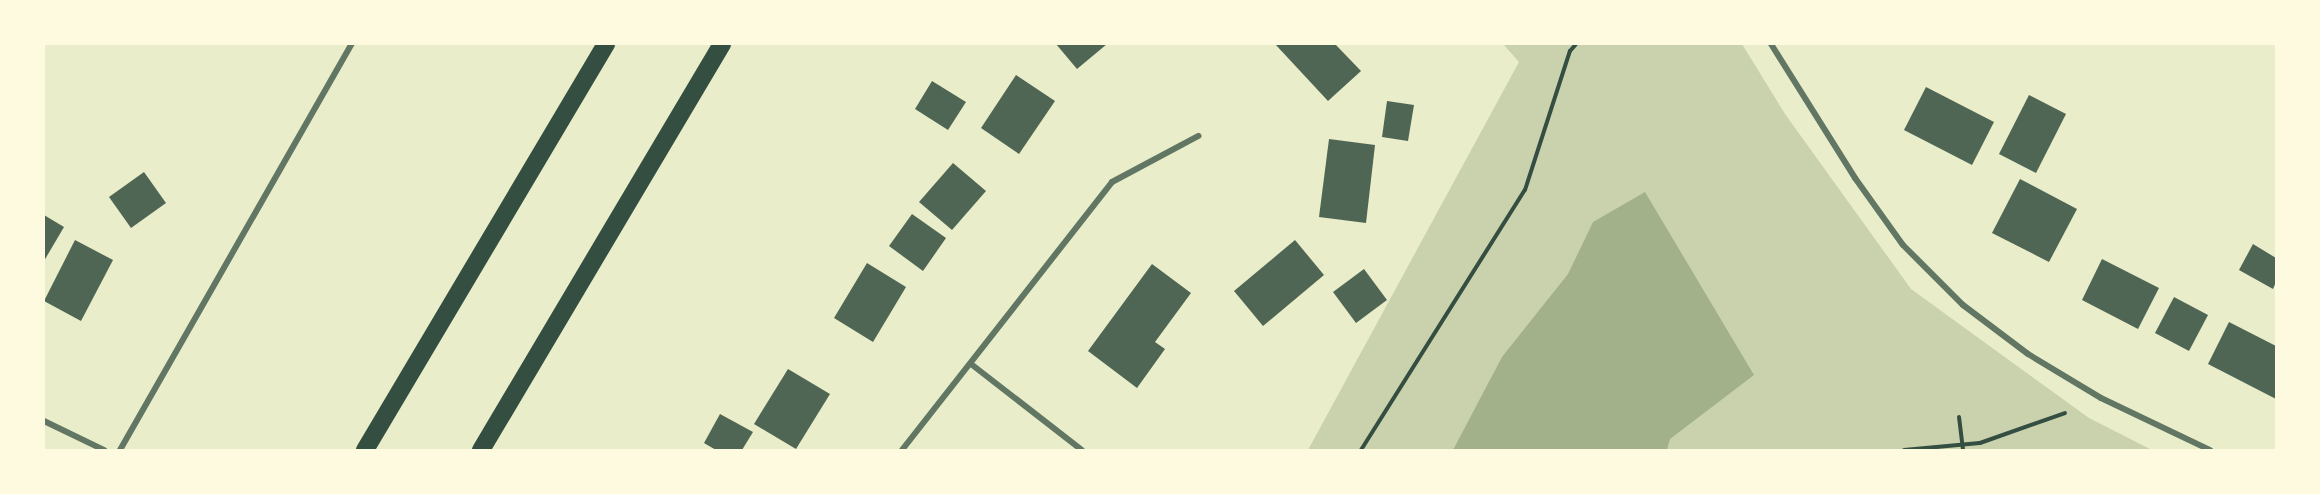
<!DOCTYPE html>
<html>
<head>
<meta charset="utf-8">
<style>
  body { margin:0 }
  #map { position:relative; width:2320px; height:494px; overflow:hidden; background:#e9edc9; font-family:Jost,sans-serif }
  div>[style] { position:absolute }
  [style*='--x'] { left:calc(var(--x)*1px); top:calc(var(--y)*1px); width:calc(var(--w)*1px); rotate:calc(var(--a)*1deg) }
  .green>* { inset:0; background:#cad2ad }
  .water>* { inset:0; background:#a3b18a }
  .building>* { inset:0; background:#4f6655 }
  .path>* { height:4px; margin:-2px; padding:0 2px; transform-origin:2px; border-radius:2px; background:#344e41 }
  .minor>* { height:6px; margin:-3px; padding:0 3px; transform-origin:3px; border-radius:3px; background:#617663 }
  .motorway>* { height:18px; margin:-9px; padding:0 9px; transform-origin:9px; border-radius:9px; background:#344e41 }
  span { translate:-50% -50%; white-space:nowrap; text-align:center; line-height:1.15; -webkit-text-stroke:6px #fefae0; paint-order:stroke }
  .frame { position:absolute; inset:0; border:45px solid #fefae0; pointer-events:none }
</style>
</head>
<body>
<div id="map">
  <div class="green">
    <i style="clip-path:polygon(1503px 44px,1742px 44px,1785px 114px,1911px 289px,2089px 418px,2152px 450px,1308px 450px,1519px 62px)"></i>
  </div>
  <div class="water">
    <i style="clip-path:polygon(1645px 192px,1754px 375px,1670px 439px,1667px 450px,1453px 450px,1502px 357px,1568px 274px,1593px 222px)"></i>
  </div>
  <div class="building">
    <i style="clip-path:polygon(1056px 44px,1107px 44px,1077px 69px)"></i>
    <i style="clip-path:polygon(1275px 44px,1335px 44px,1361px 71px,1328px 101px)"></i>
    <i style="clip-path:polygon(1016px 75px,1055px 101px,1019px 154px,981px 128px)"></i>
    <i style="clip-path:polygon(932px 81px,966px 102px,948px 130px,915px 109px)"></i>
    <i style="clip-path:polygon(1926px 87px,1994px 122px,1972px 165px,1904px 130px)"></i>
    <i style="clip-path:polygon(2029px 95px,2066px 114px,2036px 173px,1999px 154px)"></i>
    <i style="clip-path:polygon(1387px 101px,1414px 105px,1408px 141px,1382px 137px)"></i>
    <i style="clip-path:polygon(1329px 139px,1375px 145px,1366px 223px,1319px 217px)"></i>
    <i style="clip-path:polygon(953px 163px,986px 191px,952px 230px,919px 202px)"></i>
    <i style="clip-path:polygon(144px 172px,166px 203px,131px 228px,109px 197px)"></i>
    <i style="clip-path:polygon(2020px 179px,2077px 209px,2049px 262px,1992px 233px)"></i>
    <i style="clip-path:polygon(912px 214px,946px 238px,923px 271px,889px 246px)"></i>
    <i style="clip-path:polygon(44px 215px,64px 227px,44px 261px)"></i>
    <i style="clip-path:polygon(75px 240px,113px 260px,81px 321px,44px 301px)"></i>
    <i style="clip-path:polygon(1295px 240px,1324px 275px,1263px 326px,1234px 291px)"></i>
    <i style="clip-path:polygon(2253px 244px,2276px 258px,2276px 282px,2273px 289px,2239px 270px)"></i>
    <i style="clip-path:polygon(2102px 259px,2159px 288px,2138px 329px,2082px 300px)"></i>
    <i style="clip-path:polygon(867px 263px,906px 287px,873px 342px,834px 318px)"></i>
    <i style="clip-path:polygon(1152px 264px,1191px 293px,1155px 342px,1165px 349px,1137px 388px,1088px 351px)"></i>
    <i style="clip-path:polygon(1364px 269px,1387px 300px,1356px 323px,1333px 292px)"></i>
    <i style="clip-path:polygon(2174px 297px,2208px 315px,2189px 351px,2155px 333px)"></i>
    <i style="clip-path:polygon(2229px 322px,2276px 346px,2276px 399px,2208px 364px)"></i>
    <i style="clip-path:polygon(788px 369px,830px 394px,796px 449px,754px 424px)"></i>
    <i style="clip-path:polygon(720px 414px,753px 432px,742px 450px,716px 450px,704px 443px)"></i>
  </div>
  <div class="path">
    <i style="--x:1959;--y:417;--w:33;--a:83"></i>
    <i style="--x:1361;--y:450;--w:307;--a:-57.8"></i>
    <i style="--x:1525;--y:190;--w:146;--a:-72.1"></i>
    <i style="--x:1570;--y:51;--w:9;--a:-49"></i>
    <i style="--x:1904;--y:450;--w:76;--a:-5.3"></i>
    <i style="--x:1980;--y:443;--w:90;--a:-19.4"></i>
  </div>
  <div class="minor">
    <i style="--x:1771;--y:44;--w:158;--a:57.9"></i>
    <i style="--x:1855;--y:178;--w:82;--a:54.4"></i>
    <i style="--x:1903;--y:245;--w:85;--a:45"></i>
    <i style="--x:1963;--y:305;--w:81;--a:37"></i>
    <i style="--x:2028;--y:354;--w:85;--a:31.1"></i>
    <i style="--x:2101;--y:398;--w:121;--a:25.5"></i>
    <i style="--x:971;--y:364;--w:140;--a:37.8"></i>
    <i style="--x:44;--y:421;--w:67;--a:25.8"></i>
    <i style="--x:120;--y:450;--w:468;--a:-60.3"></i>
    <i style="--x:902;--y:450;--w:340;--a:-51.9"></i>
    <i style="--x:1112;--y:182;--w:98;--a:-28.1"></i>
  </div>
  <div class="motorway">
    <i style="--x:365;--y:450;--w:472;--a:-59.3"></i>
    <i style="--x:481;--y:450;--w:472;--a:-59.3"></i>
  </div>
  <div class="frame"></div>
</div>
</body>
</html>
